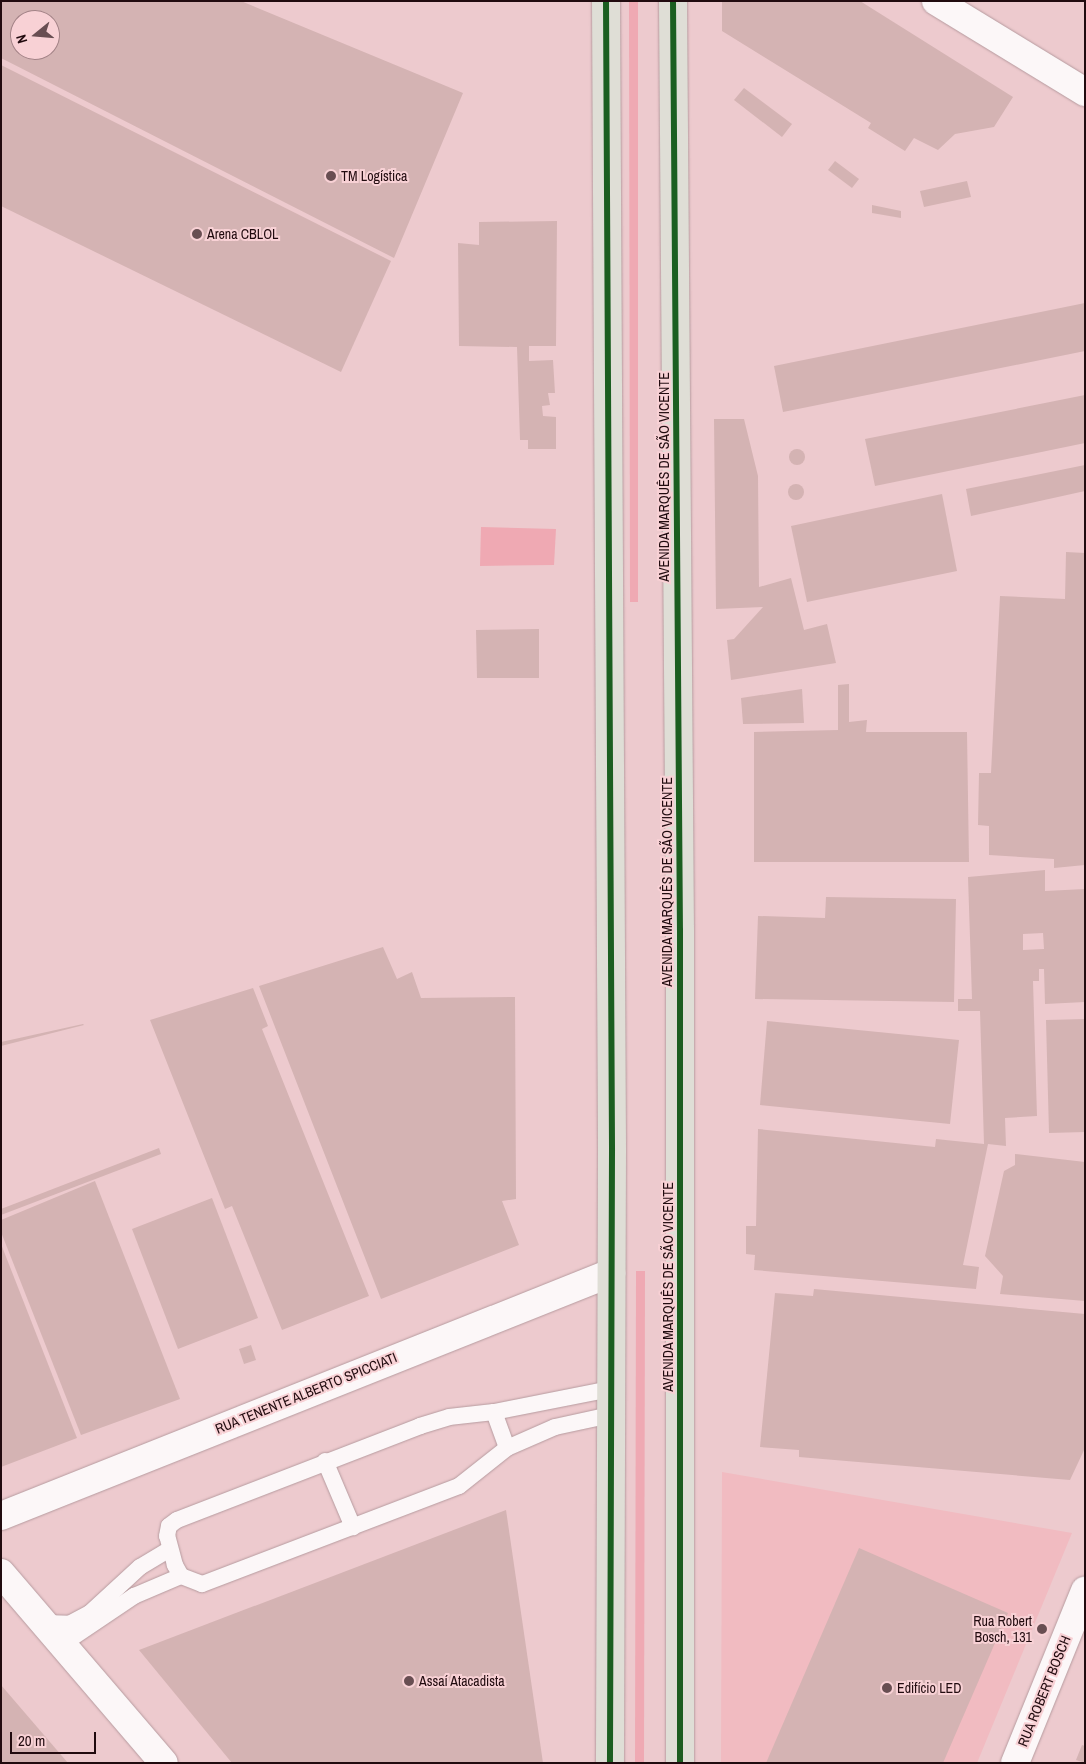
<!DOCTYPE html>
<html>
<head>
<meta charset="utf-8">
<style>
  body { margin:0 }
  #map { position:relative; width:1086px; height:1764px; overflow:hidden; background:#edcace; font-family:"Archivo Narrow",sans-serif }
  div>[style] { position:absolute }
  [style*='--x'] { left:calc(var(--x)*1px); top:calc(var(--y)*1px); width:calc(var(--w)*1px); rotate:calc(var(--a)*1deg) }
  .built>* { inset:0; background:#f1bbc1 }
  .green>* { inset:0; background:#efa9b3 }
  .building>* { inset:0; background:#d4b3b3 }
  .round { border-radius:50% }
  .roads { filter:drop-shadow(0 0 1px #b69b9f) drop-shadow(0 0 1px #b69b9f) }
  .service>* { height:16px; margin:-8px; padding:0 8px; transform-origin:8px; border-radius:8px; background:#fcf7f8 }
  .minor>* { height:28px; margin:-14px; padding:0 14px; transform-origin:14px; border-radius:14px; background:#fcf7f8 }
  .tertiary>* { height:28px; margin:-14px; padding:0 14px; transform-origin:14px; border-radius:14px; background:#fcf7f8 }
  .primary>* { height:28px; margin:-14px; padding:0 14px; transform-origin:14px; border-radius:14px; background:#dfded6 }
  .cycleway>* { height:6px; margin:-3px; padding:0 3px; transform-origin:3px; border-radius:3px; background:#1b5e20 }
  .dots>* { width:14px; height:14px; translate:-50% -50%; box-sizing:border-box; border:2px solid #f8d1d5; border-radius:50% }
  span { translate:-50% -50%; white-space:nowrap; text-align:center; line-height:1.15; -webkit-text-stroke:4px #f8d1d5; paint-order:stroke }
  .poi-label { font-size:14px; color:#210b0f }
  .left { translate:0 -50%; text-align:left }
  .right { translate:-100% -50%; text-align:right }
  .street-label { font-size:14px; color:#210b0f }
  .frame { position:absolute; inset:0; border:2px solid #210b0f; pointer-events:none }
  .north { position:absolute; left:10px; top:10px; width:50px; height:50px; box-sizing:border-box; background:#f8d1d5; border:1px solid #a28286; border-radius:50%; rotate:253deg; font-size:14px; font-weight:700; line-height:20px; text-align:center; color:#210b0f }
  .north::after { content:''; display:block; margin:auto; width:18px; height:22px; background:#684e52; clip-path:polygon(50% 0,100% 100%,50% 72%,0 100%) }
  .scale { position:absolute; left:10px; top:1732px; width:86px; height:22px; box-sizing:border-box; border:2px solid #210b0f; border-top:0; padding-left:6px; font-size:15px; line-height:18px; white-space:nowrap; color:#210b0f; -webkit-text-stroke:4px #f8d1d5; paint-order:stroke }
</style>
</head>
<body>
<div id="map">
  <div class="built">
    <i style="clip-path:polygon(722px 1472px,1072px 1533px,977px 1763px,721px 1763px)"></i>
  </div>
  <div class="green">
    <i style="clip-path:polygon(629px 1px,638px 1px,638px 602px,630px 602px)"></i>
    <i style="clip-path:polygon(481px 527px,556px 529px,554px 565px,480px 566px)"></i>
    <i style="clip-path:polygon(636px 1271px,645px 1271px,644px 1763px,635px 1763px)"></i>
  </div>
  <div class="building">
    <i style="clip-path:polygon(evenodd,1px 1px,241px 1px,463px 93px,394px 258px,1px 58px,1px 1px,20px 20px,50px 20px,50px 50px,20px 50px,20px 20px)"></i>
    <i style="clip-path:polygon(722px 1px,860px 1px,1013px 97px,994px 127px,955px 134px,938px 150px,914px 138px,905px 151px,868px 128px,871px 123px,722px 31px)"></i>
    <i style="clip-path:polygon(1px 65px,391px 261px,341px 372px,1px 206px)"></i>
    <i style="clip-path:polygon(744px 88px,792px 124px,782px 137px,734px 100px)"></i>
    <i style="clip-path:polygon(835px 161px,859px 179px,852px 188px,828px 170px)"></i>
    <i style="clip-path:polygon(967px 181px,971px 197px,924px 207px,920px 191px)"></i>
    <i style="clip-path:polygon(872px 205px,901px 211px,901px 218px,872px 213px)"></i>
    <i style="clip-path:polygon(557px 221px,556px 346px,529px 346px,529px 361px,553px 360px,555px 393px,548px 393px,550px 405px,542px 406px,543px 416px,556px 417px,556px 449px,528px 449px,528px 440px,520px 440px,517px 347px,459px 346px,458px 243px,479px 245px,479px 222px)"></i>
    <i style="clip-path:polygon(1085px 303px,1085px 351px,783px 412px,774px 366px)"></i>
    <i style="clip-path:polygon(1085px 395px,1085px 443px,875px 486px,865px 439px)"></i>
    <i style="clip-path:polygon(714px 419px,744px 419px,758px 476px,759px 587px,791px 578px,804px 630px,827px 624px,836px 663px,731px 680px,727px 640px,734px 639px,763px 607px,716px 609px)"></i>
    <i class="round" style="left:789px;top:449px;width:16px;height:16px"></i>
    <i style="clip-path:polygon(1085px 465px,1085px 491px,971px 516px,966px 489px)"></i>
    <i class="round" style="left:788px;top:484px;width:16px;height:16px"></i>
    <i style="clip-path:polygon(942px 494px,957px 571px,807px 602px,791px 526px)"></i>
    <i style="clip-path:polygon(1066px 552px,1085px 553px,1085px 865px,1054px 868px,1054px 859px,989px 855px,989px 826px,978px 825px,979px 773px,991px 773px,1000px 596px,1065px 599px)"></i>
    <i style="clip-path:polygon(539px 629px,539px 678px,477px 678px,476px 630px)"></i>
    <i style="clip-path:polygon(849px 684px,849px 722px,867px 720px,866px 732px,967px 732px,969px 862px,754px 862px,754px 732px,838px 730px,838px 685px)"></i>
    <i style="clip-path:polygon(802px 689px,804px 723px,743px 724px,741px 698px)"></i>
    <i style="clip-path:polygon(evenodd,1045px 870px,1045px 891px,1085px 889px,1085px 1002px,1045px 1004px,1044px 969px,1039px 969px,1039px 981px,1033px 981px,1037px 1116px,1005px 1118px,1006px 1146px,988px 1144px,963px 1265px,979px 1267px,976px 1289px,754px 1270px,755px 1255px,746px 1254px,746px 1226px,756px 1226px,758px 1129px,935px 1147px,936px 1139px,984px 1144px,980px 1011px,958px 1011px,958px 999px,972px 999px,968px 877px,1045px 870px,1043px 933px,1044px 949px,1023px 950px,1023px 934px,1043px 933px)"></i>
    <i style="clip-path:polygon(826px 897px,956px 899px,954px 1002px,755px 999px,758px 916px,825px 918px)"></i>
    <i style="clip-path:polygon(383px 947px,397px 979px,412px 972px,421px 998px,515px 997px,516px 1199px,502px 1201px,519px 1245px,381px 1299px,259px 986px)"></i>
    <i style="clip-path:polygon(253px 988px,268px 1026px,262px 1029px,369px 1296px,282px 1330px,232px 1206px,225px 1209px,150px 1020px)"></i>
    <i style="clip-path:polygon(1085px 1019px,1085px 1132px,1049px 1133px,1046px 1020px)"></i>
    <i style="clip-path:polygon(767px 1021px,959px 1040px,950px 1124px,760px 1105px)"></i>
    <i style="clip-path:polygon(83px 1024px,84px 1025px,1px 1046px,1px 1042px)"></i>
    <i style="clip-path:polygon(159px 1148px,161px 1154px,1px 1215px,1px 1209px)"></i>
    <i style="clip-path:polygon(1015px 1154px,1085px 1162px,1085px 1301px,1000px 1294px,1003px 1276px,985px 1256px,1004px 1171px,1015px 1165px)"></i>
    <i style="clip-path:polygon(95px 1181px,180px 1399px,81px 1435px,1px 1232px,1px 1220px)"></i>
    <i style="clip-path:polygon(212px 1198px,258px 1318px,178px 1349px,132px 1229px)"></i>
    <i style="clip-path:polygon(1px 1244px,77px 1438px,1px 1467px)"></i>
    <i style="clip-path:polygon(814px 1289px,1085px 1314px,1085px 1448px,1070px 1480px,799px 1457px,799px 1450px,760px 1447px,775px 1293px,813px 1296px)"></i>
    <i style="clip-path:polygon(251px 1345px,256px 1360px,244px 1364px,239px 1349px)"></i>
    <i style="clip-path:polygon(506px 1510px,543px 1763px,232px 1763px,139px 1650px)"></i>
    <i style="clip-path:polygon(859px 1548px,1008px 1613px,943px 1763px,766px 1763px)"></i>
    <i style="clip-path:polygon(1px 1685px,68px 1763px,1px 1763px)"></i>
    <i style="clip-path:polygon(1082px 1745px,1085px 1746px,1085px 1763px,1076px 1760px)"></i>
  </div>
  <div class="roads">
    <div class="service">
      <i style="--x:494;--y:1412;--w:38;--a:70"></i>
      <i style="--x:507;--y:1448;--w:61;--a:141.6"></i>
      <i style="--x:459;--y:1486;--w:275;--a:159.1"></i>
      <i style="--x:202;--y:1584;--w:22;--a:-159"></i>
      <i style="--x:181;--y:1576;--w:13;--a:-119"></i>
      <i style="--x:175;--y:1565;--w:30;--a:-105"></i>
      <i style="--x:167;--y:1536;--w:10;--a:-79"></i>
      <i style="--x:169;--y:1526;--w:10;--a:-37"></i>
      <i style="--x:177;--y:1520;--w:261;--a:-21.1"></i>
      <i style="--x:420;--y:1426;--w:30;--a:-17"></i>
      <i style="--x:449;--y:1417;--w:45;--a:-6.3"></i>
      <i style="--x:494;--y:1412;--w:118;--a:-11.2"></i>
      <i style="--x:507;--y:1448;--w:52;--a:-23.6"></i>
      <i style="--x:555;--y:1427;--w:56;--a:-12.3"></i>
      <i style="--x:325;--y:1461;--w:72;--a:67"></i>
      <i style="--x:45;--y:1623;--w:24;--a:2"></i>
      <i style="--x:69;--y:1624;--w:24;--a:-28"></i>
      <i style="--x:90;--y:1613;--w:68;--a:-42.6"></i>
      <i style="--x:140;--y:1567;--w:33;--a:-31"></i>
      <i style="--x:63;--y:1644;--w:86;--a:-34.1"></i>
      <i style="--x:134;--y:1596;--w:51;--a:-23.1"></i>
    </div>
    <div class="minor">
      <i style="--x:936;--y:1;--w:175;--a:31.4"></i>
      <i style="--x:1;--y:1516;--w:657;--a:-21.72"></i>
    </div>
    <div class="tertiary">
      <i style="--x:1;--y:1573;--w:250;--a:49.4"></i>
      <i style="--x:1015;--y:1763;--w:186;--a:-67.9"></i>
    </div>
    <div class="primary">
      <i style="--x:606;--y:1;--w:1150;--a:89.7"></i>
      <i style="--x:612;--y:1151;--w:612;--a:90.19"></i>
      <i style="--x:673;--y:1;--w:929;--a:89.57"></i>
      <i style="--x:680;--y:930;--w:833;--a:90"></i>
    </div>
  </div>
  <div class="cycleway">
    <i style="--x:606;--y:1;--w:1150;--a:89.7"></i>
    <i style="--x:612;--y:1151;--w:612;--a:90.19"></i>
    <i style="--x:673;--y:1;--w:929;--a:89.57"></i>
    <i style="--x:680;--y:930;--w:833;--a:90"></i>
  </div>
  <div class="dots">
    <i style="left:331px;top:176px;background:#684e52"></i>
    <i style="left:197px;top:234px;background:#684e52"></i>
    <i style="left:1042px;top:1629px;background:#684e52"></i>
    <i style="left:409px;top:1681px;background:#684e52"></i>
    <i style="left:887px;top:1688px;background:#684e52"></i>
  </div>
  <div class="poi-label">
    <span class="left" style="left:341px;top:176px">TM Logística</span>
    <span class="left" style="left:207px;top:234px">Arena CBLOL</span>
    <span class="right" style="left:1032px;top:1629px">Rua Robert<br>Bosch, 131</span>
    <span class="left" style="left:419px;top:1681px">Assaí Atacadista</span>
    <span class="left" style="left:897px;top:1688px">Edifício LED</span>
  </div>
  <div class="street-label">
    <span style="left:664px;top:477px;rotate:-90deg">AVENIDA MARQUÊS DE SÃO VICENTE</span>
    <span style="left:667px;top:882px;rotate:-90deg">AVENIDA MARQUÊS DE SÃO VICENTE</span>
    <span style="left:668px;top:1287px;rotate:-90deg">AVENIDA MARQUÊS DE SÃO VICENTE</span>
    <span style="left:306px;top:1393px;rotate:-22deg">RUA TENENTE ALBERTO SPICCIATI</span>
    <span style="left:1044px;top:1691px;rotate:-68deg">RUA ROBERT BOSCH</span>
  </div>
  <div class="frame"></div>
  <div class="north">N</div>
  <div class="scale">20 m</div>
</div>
</body>
</html>
